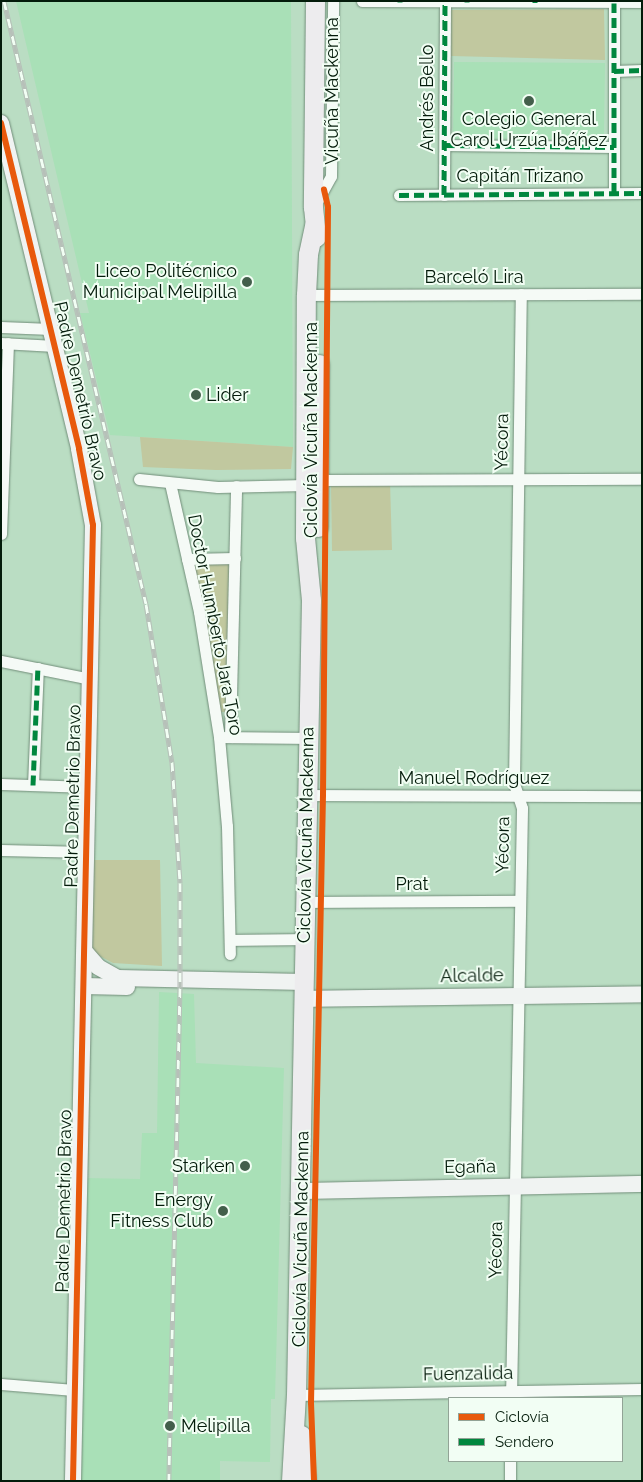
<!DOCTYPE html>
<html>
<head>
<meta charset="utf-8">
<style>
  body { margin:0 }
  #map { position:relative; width:643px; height:1482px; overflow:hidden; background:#baddc3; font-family:Raleway,sans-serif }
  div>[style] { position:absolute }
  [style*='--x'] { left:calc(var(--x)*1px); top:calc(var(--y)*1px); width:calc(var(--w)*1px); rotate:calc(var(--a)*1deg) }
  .built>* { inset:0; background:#a9e0b7 }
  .green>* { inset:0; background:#c1c89f }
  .roads { filter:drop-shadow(0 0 1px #718d79) drop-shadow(0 0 1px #718d79) }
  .street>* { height:11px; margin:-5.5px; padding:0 5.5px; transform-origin:5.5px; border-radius:5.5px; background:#f5faf6 }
  .secondary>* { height:16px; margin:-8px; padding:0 8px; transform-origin:8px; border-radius:8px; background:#f0f3f2 }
  .primary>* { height:19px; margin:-9.5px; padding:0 9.5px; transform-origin:9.5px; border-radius:9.5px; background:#edecee }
  .rail>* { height:5px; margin-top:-2.5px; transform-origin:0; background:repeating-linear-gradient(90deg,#f2fef4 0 9px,#b7c0b9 0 18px); box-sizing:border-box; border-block:1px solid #b7c0b9 }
  .quiet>* { height:5px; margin-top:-2.5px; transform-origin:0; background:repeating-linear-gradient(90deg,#00873e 0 10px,transparent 0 15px) }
  .cycleway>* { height:6px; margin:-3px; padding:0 3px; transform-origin:3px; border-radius:3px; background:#e8590c }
  .dots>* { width:14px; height:14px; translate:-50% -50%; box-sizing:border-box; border:2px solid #f2fef4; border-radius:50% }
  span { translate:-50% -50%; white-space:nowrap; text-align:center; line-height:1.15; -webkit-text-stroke:4px #f2fef4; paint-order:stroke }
  .street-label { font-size:18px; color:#031b0a }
  .poi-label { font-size:18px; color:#031b0a }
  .right { translate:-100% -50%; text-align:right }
  .left { translate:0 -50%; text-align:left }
  .frame { position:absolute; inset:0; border:2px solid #031b0a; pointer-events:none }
  .legend { position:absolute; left:448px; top:1397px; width:175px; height:65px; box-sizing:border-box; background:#f2fef4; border:1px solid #92a396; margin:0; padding:6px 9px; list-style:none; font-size:15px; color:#031b0a }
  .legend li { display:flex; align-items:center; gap:10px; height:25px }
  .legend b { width:25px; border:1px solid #92a396 }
</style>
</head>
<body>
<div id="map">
  <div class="built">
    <i style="clip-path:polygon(16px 1px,291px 1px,293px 447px,110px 435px,80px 313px,89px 313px)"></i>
    <i style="clip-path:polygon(454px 62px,605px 63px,604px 140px,453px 139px)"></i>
    <i style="clip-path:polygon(159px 992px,194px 994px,196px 1063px,284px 1068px,275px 1399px,271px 1399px,270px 1462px,220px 1461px,220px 1481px,79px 1481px,85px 1178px,140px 1179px,142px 1133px,157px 1133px)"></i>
  </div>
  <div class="green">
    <i style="clip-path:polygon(604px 9px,605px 60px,451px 56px,451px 10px)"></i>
    <i style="clip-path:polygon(140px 437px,293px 447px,291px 469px,216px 470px,143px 467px)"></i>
    <i style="clip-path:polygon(390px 481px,392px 550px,332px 551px,331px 482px)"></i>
    <i style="clip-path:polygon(230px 563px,227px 712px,220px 712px,193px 564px)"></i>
    <i style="clip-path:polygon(83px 860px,160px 860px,162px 966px,113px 963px,94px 953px,86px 943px)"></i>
  </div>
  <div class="roads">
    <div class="street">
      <i style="--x:362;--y:1;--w:280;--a:0.2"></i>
      <i style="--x:614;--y:3;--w:190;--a:90"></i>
      <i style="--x:614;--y:71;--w:28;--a:-2"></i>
      <i style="--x:445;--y:145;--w:169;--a:0.7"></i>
      <i style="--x:399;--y:195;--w:243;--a:-0.5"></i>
      <i style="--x:444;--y:195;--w:193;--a:-89.7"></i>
      <i style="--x:315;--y:205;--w:33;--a:-61"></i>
      <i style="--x:331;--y:176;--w:175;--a:-89.3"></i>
      <i style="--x:306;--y:295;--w:336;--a:-0.2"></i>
      <i style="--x:1;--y:327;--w:50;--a:2.3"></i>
      <i style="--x:1;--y:343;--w:54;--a:3.2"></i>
      <i style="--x:139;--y:479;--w:79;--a:5.8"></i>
      <i style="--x:218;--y:487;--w:87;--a:-1.3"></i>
      <i style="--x:305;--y:485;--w:15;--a:-20"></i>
      <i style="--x:319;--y:480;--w:323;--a:-0.2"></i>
      <i style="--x:170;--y:483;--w:132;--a:77.3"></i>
      <i style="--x:199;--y:612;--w:127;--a:80.9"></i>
      <i style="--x:219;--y:737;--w:89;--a:84.9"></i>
      <i style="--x:227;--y:826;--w:128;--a:88.7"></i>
      <i style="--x:1;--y:534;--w:191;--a:-87.9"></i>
      <i style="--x:187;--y:559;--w:48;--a:-1.2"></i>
      <i style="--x:1;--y:661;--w:92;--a:11.3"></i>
      <i style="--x:222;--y:737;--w:86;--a:0.7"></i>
      <i style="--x:230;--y:737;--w:251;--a:-88.6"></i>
      <i style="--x:1;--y:784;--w:87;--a:2"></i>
      <i style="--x:33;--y:785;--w:117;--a:-87.6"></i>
      <i style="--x:307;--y:795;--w:335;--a:0.2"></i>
      <i style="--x:1;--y:850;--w:86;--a:1.3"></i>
      <i style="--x:305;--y:902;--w:215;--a:-0.3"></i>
      <i style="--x:230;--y:940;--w:74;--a:-0.8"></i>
      <i style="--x:1;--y:1384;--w:73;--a:4.7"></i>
      <i style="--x:296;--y:1395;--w:346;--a:-1"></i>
      <i style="--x:511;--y:1398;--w:590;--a:-88.93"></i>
      <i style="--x:522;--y:808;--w:26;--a:-108"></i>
      <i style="--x:514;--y:783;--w:489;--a:-89.2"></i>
      <i style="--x:510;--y:1481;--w:20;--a:-90"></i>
    </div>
    <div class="secondary">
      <i style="--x:1;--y:123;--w:335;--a:76.5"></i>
      <i style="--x:79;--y:449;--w:77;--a:79.6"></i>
      <i style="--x:93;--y:525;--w:956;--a:91.2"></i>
      <i style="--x:86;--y:953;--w:18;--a:49"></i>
      <i style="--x:98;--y:967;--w:23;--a:29"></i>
      <i style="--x:118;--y:978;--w:186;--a:1.2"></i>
      <i style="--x:84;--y:986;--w:43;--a:1.3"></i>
      <i style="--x:303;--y:999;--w:339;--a:-0.8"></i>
      <i style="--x:300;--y:1191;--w:342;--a:-1.2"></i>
    </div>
    <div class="primary">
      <i style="--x:315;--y:1;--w:206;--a:90.6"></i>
      <i style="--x:313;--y:207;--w:30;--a:84"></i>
      <i style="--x:318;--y:527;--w:163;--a:-89.6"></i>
      <i style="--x:301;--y:1435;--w:46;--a:83.8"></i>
      <i style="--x:291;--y:1481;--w:86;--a:-86.7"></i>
      <i style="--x:296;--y:1395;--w:795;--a:-88.92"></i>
      <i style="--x:311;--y:600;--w:62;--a:-95.5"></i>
      <i style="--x:305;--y:538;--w:243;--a:-89.8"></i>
      <i style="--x:306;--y:295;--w:41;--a:-87.2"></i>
      <i style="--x:308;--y:254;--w:30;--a:-78"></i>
    </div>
  </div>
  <div class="rail">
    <i style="--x:4;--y:1;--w:619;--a:76.75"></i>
    <i style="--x:146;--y:604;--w:160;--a:80.7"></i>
    <i style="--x:172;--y:762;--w:121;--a:86.2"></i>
    <i style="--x:180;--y:883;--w:105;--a:90"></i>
    <i style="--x:180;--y:988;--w:493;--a:91.3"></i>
  </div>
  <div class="quiet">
    <i style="--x:400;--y:2;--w:1;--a:-90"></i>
    <i style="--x:467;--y:2;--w:1;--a:-90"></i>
    <i style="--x:535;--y:3;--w:2;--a:-90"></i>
    <i style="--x:614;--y:3;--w:190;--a:90"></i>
    <i style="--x:614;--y:71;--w:28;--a:-2"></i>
    <i style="--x:445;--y:145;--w:169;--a:0.7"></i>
    <i style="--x:399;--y:195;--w:243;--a:-0.5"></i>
    <i style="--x:444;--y:195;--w:193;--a:-89.7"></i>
    <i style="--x:33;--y:785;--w:117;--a:-87.6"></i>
  </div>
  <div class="cycleway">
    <i style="--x:1;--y:123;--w:335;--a:76.5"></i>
    <i style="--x:79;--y:449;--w:77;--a:79.6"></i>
    <i style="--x:93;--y:525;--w:956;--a:91.2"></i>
    <i style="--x:314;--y:1481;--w:78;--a:-92.2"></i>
    <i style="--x:311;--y:1403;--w:608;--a:-88.87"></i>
    <i style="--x:323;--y:795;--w:588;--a:-89.51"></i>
    <i style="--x:328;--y:207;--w:18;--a:-103"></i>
  </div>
  <div class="dots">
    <i style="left:529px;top:101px;background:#435f4b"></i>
    <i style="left:247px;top:282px;background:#435f4b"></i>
    <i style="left:196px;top:395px;background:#435f4b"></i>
    <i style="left:245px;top:1166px;background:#435f4b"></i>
    <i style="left:223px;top:1211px;background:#435f4b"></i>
    <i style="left:170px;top:1426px;background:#435f4b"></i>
  </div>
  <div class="street-label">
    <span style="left:332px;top:91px;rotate:-90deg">Vicuña Mackenna</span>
    <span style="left:427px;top:98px;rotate:-90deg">Andrés Bello</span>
    <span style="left:520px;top:176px">Capitán Trizano</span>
    <span style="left:474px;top:277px">Barceló Lira</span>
    <span style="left:80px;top:391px;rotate:77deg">Padre Demetrio Bravo</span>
    <span style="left:311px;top:430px;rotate:-90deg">Ciclovía Vicuña Mackenna</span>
    <span style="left:502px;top:442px;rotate:-89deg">Yécora</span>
    <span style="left:215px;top:625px;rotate:79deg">Doctor Humberto Jara Toro</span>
    <span style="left:474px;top:778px">Manuel Rodríguez</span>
    <span style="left:73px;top:796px;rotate:-89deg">Padre Demetrio Bravo</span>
    <span style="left:306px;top:835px;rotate:-89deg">Ciclovía Vicuña Mackenna</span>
    <span style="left:503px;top:845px;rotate:-89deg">Yécora</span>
    <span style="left:412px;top:884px">Prat</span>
    <span style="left:472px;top:976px;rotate:-1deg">Alcalde</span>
    <span style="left:470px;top:1167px;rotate:-1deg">Egaña</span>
    <span style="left:64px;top:1201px;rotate:-89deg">Padre Demetrio Bravo</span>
    <span style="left:301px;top:1239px;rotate:-89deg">Ciclovía Vicuña Mackenna</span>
    <span style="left:496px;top:1250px;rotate:-89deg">Yécora</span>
    <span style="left:468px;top:1374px;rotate:-1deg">Fuenzalida</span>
  </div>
  <div class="poi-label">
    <span style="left:529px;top:130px">Colegio General<br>Carol Urzúa Ibáñez</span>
    <span class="right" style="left:237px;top:282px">Liceo Politécnico<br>Municipal Melipilla</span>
    <span class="left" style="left:206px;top:395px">Lider</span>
    <span class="right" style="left:235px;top:1166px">Starken</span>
    <span class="right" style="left:213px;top:1211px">Energy<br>Fitness Club</span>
    <span class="left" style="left:181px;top:1426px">Melipilla</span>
  </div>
  <div class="frame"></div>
  <ul class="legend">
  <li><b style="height:6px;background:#e8590c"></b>Ciclovía</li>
  <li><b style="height:6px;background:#00873e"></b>Sendero</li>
  </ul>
</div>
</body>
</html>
